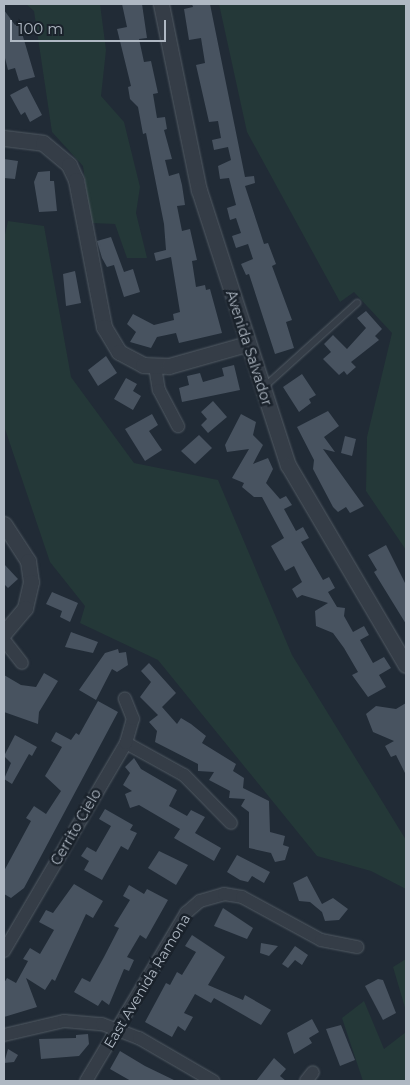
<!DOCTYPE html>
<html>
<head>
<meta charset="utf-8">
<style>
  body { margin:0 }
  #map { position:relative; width:410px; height:1085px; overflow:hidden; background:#212b36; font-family:Montserrat,sans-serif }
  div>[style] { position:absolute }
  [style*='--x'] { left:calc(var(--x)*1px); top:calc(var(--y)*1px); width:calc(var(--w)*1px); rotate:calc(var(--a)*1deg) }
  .green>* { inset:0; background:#243838 }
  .building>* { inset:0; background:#485360 }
  .roads { filter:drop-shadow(0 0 1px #525b64) drop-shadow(0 0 1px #525b64) }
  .service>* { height:6px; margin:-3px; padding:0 3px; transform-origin:3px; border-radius:3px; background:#353d47 }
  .minor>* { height:12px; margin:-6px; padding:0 6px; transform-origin:6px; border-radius:6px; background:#353d47 }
  .tertiary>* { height:15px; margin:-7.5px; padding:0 7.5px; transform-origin:7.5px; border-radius:7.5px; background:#353d47 }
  span { translate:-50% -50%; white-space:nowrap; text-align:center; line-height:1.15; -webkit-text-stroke:5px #1a222b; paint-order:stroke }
  .street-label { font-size:14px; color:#afb8c3 }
  .frame { position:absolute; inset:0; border:5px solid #afb8c3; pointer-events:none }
  .scale { position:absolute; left:10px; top:20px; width:156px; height:22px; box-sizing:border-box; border:2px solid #afb8c3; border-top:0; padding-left:6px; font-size:15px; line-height:18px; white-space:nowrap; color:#afb8c3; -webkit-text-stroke:4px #1a222b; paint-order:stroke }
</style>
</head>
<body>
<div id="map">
  <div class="green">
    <i style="clip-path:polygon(26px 4px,100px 4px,106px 50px,101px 96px,124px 122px,140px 187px,136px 213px,147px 258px,127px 258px,115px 224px,91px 223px,83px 166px,52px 132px,34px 11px)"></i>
    <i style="clip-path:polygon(219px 4px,406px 4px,406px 550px,366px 491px,367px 437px,392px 333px,354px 292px,340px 302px,247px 132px)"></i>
    <i style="clip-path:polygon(8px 221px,44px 226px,71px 377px,134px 463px,218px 480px,292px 655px,406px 840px,406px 889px,371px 871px,317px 856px,158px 660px,80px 623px,85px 606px,50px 562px,4px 426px,4px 239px)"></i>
    <i style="clip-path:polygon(406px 959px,406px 1011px,393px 967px)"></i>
    <i style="clip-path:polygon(364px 1001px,384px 1049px,406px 1032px,406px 1081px,363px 1081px,342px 1018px)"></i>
  </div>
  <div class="building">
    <i style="clip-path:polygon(122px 4px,142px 4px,147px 38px,139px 39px,144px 62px,151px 61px,158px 93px,153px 94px,157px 118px,165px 117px,167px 129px,164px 130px,172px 159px,165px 160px,169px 176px,179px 173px,182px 185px,185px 205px,177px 206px,182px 231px,190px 229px,197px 260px,192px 261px,196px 287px,205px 285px,206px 290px,210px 289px,222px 333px,179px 343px,176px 333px,157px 337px,151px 348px,130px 342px,136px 332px,127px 324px,133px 314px,154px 325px,174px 320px,173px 314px,180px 312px,171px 257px,156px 261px,154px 253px,166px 250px,164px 224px,146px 133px,143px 134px,138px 107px,130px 99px,128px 87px,131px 86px,117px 29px,127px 27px)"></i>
    <i style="clip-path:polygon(192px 4px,210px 4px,245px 177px,254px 176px,255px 183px,245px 186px,264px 244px,268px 243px,276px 264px,272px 266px,292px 320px,286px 322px,294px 348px,275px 354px,249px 274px,246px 275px,241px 264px,253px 259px,248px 244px,236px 248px,232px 236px,241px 233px,236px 218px,230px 220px,227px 208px,236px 205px,229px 178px,220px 179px,218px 166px,231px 160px,228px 147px,214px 150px,212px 140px,221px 138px,218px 121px,209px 122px,196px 65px,205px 63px,201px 38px,189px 40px,184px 9px,193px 7px)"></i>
    <i style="clip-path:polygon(4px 10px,15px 25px,19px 23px,35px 77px,19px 81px,15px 68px,8px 70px,4px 54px)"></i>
    <i style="clip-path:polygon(27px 86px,42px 115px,30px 122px,25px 112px,21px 115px,10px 95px)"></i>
    <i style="clip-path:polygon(4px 159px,18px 161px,15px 179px,4px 178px)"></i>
    <i style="clip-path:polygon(50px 171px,50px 181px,54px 181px,57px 211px,39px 212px,34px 182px,38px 172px)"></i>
    <i style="clip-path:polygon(111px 237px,124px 272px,133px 269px,140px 292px,124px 297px,114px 265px,107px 267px,102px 258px,97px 241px)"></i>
    <i style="clip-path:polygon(75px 271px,81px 303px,66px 306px,63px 274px)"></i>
    <i style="clip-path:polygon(366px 311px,382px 329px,375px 336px,379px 340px,351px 362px,356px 367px,347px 375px,344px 371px,339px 375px,323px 359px,331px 352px,324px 344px,333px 335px,347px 349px,366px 328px,357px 318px)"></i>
    <i style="clip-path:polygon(106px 356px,117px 373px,98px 386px,88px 370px)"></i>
    <i style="clip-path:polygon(234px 365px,240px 390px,182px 402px,179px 388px,189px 385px,187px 376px,200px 373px,203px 382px,224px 376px,222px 368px)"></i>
    <i style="clip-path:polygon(302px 374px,316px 395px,309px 399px,311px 403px,299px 412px,283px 387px)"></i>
    <i style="clip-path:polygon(126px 378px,137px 384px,133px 391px,141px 396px,133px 410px,114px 399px)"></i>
    <i style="clip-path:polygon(213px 401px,227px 417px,208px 433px,201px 425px,207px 419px,201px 412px)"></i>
    <i style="clip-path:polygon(328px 411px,339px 426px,324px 437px,335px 452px,323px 449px,364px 506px,350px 513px,346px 507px,338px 512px,333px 507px,313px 469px,314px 460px,297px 427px)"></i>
    <i style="clip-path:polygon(152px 414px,158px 425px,149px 431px,162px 450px,145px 461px,125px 429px)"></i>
    <i style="clip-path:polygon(241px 414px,256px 422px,253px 435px,263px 445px,253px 464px,268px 458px,273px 469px,266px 483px,280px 499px,286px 496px,292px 505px,284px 509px,296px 531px,303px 527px,309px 538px,301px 542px,323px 580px,329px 577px,335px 588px,328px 592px,337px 607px,345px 608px,344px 616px,353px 632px,364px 626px,369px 635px,360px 640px,373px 663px,384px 657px,391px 668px,379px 675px,386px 687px,368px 697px,352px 675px,358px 672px,344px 648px,333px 633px,316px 626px,315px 611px,328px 603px,302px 595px,297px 598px,292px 589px,302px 582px,294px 566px,285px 571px,271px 546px,284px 538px,262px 497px,254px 497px,242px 487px,244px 483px,232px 478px,249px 449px,227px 452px,225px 445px)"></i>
    <i style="clip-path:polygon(199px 435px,212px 448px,195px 464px,181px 451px)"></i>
    <i style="clip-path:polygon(345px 436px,356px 439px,352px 456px,341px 453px)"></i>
    <i style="clip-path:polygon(386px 545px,406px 585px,406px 624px,374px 572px,377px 570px,368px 555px)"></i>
    <i style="clip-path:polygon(4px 564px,18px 579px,8px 588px,4px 584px)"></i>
    <i style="clip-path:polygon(52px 592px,78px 603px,70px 622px,60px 617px,62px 611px,46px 604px)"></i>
    <i style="clip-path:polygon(71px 632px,98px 642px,93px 653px,65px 647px)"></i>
    <i style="clip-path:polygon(118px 649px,119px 653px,126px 652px,128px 665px,117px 672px,112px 669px,96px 700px,79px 690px,105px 653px)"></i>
    <i style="clip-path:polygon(149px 663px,176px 693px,162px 707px,177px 724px,181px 718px,191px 724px,206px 736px,202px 743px,236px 764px,233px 771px,244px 778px,243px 788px,269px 801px,270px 832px,285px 836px,283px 845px,289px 847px,285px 860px,275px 862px,271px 853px,249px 848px,249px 812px,241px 806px,245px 799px,229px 798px,230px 791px,209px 780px,214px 772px,198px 771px,198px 764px,155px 742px,157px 731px,149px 722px,158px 715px,140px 697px,151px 682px,141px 671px)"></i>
    <i style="clip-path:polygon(44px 673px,58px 681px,39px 712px,38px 724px,4px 712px,4px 675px,21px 685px,36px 687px)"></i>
    <i style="clip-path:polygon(98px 701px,118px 712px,24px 888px,11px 898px,4px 894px,4px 871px,31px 821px,26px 818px,34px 806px,46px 814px,61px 791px,45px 776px,62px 747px,51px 741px,56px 732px,71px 740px,76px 733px,79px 735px)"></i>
    <i style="clip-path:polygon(406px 703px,406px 775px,396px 755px,391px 757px,385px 746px,394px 741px,373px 732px,366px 714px,376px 706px,396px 709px)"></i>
    <i style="clip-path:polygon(15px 735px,37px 747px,32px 756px,29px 754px,12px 784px,4px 779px,11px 763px,4px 756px)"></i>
    <i style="clip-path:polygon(134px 758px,141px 769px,177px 790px,169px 806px,187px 816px,191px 810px,205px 817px,195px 833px,221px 848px,214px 861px,174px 838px,180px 829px,139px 805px,130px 808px,125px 794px,132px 791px,123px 785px,130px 773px,125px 767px)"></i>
    <i style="clip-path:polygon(105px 809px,133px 825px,130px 830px,137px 833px,128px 850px,121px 846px,102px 880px,84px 870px,89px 861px,81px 856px,87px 847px,96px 852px,111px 826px,99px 819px)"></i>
    <i style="clip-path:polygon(159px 851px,188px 865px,176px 885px,148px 868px)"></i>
    <i style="clip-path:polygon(237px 855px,270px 872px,264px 883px,252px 876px,248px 882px,240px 880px,227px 872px)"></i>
    <i style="clip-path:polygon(307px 876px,322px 904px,333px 898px,348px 909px,339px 920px,325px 921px,322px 912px,310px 902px,299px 901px,293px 883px)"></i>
    <i style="clip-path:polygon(74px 884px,103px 901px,93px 918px,86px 914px,55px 981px,52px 979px,45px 990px,26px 978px,37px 1007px,4px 1017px,4px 983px,7px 978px,16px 983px,28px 961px,23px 959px,30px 948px,40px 954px,54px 930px,39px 922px,46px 910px,53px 913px)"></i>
    <i style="clip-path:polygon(129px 885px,144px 894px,147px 889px,168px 900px,146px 939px,140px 935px,127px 957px,134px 960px,129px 971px,124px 969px,109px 1005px,102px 1000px,98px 1006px,74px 992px,82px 978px,90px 982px,104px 957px,119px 928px,114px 926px,130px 900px,123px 896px)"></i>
    <i style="clip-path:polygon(223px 908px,253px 928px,247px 939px,214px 926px)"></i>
    <i style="clip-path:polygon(192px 935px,225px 957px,208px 985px,243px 1000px,245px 995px,271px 1010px,261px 1025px,214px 998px,211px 1003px,195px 994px,184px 1013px,193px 1017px,185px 1031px,178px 1026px,172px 1037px,145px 1022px,166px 983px,170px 985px,177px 972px,182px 975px,196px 952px,185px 946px)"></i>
    <i style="clip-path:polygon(261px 943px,278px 946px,269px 956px,260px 953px)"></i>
    <i style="clip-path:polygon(295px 946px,308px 955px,302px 965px,295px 960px,288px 968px,282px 964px)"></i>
    <i style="clip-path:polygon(378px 979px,383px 980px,396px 1013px,383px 1020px,365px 986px)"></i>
    <i style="clip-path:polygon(312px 1019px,319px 1032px,309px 1038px,312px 1043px,294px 1054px,287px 1033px)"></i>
    <i style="clip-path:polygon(341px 1025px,355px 1060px,340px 1066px,326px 1029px)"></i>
    <i style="clip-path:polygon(88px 1034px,89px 1044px,79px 1056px,41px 1059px,39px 1039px,76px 1038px,76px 1035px)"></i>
    <i style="clip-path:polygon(8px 1049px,18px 1055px,14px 1062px,4px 1063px)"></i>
    <i style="clip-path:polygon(120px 1051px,145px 1066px,176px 1081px,131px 1081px,110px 1069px)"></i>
    <i style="clip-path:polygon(274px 1058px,286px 1069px,280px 1076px,286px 1081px,256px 1081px)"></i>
  </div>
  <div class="roads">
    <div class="service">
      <i style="--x:263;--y:388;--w:127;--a:-42.1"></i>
    </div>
    <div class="minor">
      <i style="--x:155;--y:366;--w:24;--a:81"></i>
      <i style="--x:159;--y:390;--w:41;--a:62.2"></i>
      <i style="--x:4;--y:640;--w:29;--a:52"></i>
      <i style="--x:126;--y:743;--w:66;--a:28.9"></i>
      <i style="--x:184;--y:775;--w:67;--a:45.6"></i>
      <i style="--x:4;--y:951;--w:241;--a:-59.6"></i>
      <i style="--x:126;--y:743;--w:25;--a:-74"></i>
      <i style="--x:133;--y:719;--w:22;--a:-112"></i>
      <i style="--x:4;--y:1035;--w:62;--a:-13.1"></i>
      <i style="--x:64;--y:1021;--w:38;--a:5"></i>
      <i style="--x:102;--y:1024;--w:40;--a:21"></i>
      <i style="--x:139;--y:1038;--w:86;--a:30.2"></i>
      <i style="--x:86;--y:1081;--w:196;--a:-59.2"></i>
      <i style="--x:186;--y:913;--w:18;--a:-41"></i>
      <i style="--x:200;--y:901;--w:25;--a:-16"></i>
      <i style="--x:224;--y:894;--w:18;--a:9"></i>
      <i style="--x:242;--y:897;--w:90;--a:28.6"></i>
      <i style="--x:321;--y:940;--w:37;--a:11"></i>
      <i style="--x:306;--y:1081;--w:11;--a:-52"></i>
    </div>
    <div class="tertiary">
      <i style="--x:161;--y:4;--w:190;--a:78.5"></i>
      <i style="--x:199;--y:190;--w:289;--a:72.1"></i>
      <i style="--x:288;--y:465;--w:232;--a:59.5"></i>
      <i style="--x:4;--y:138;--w:39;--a:7"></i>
      <i style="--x:43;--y:143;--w:34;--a:40"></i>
      <i style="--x:69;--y:165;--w:17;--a:65"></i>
      <i style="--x:76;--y:180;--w:150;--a:79.2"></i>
      <i style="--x:104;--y:327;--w:29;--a:59"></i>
      <i style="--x:119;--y:352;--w:27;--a:28"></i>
      <i style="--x:143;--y:365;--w:26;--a:2"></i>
      <i style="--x:169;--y:366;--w:81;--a:-15.8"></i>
      <i style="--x:4;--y:524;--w:44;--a:57"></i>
      <i style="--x:28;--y:561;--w:21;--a:82"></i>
      <i style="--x:31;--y:582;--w:27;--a:103"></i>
      <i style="--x:25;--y:608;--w:33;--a:130"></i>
    </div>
  </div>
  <div class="street-label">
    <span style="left:249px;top:348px;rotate:72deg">Avenida Salvador</span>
    <span style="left:76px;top:827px;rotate:-60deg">Cerrito Cielo</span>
    <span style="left:147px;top:981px;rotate:-59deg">East Avenida Ramona</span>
  </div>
  <div class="frame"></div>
  <div class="scale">100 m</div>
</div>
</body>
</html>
